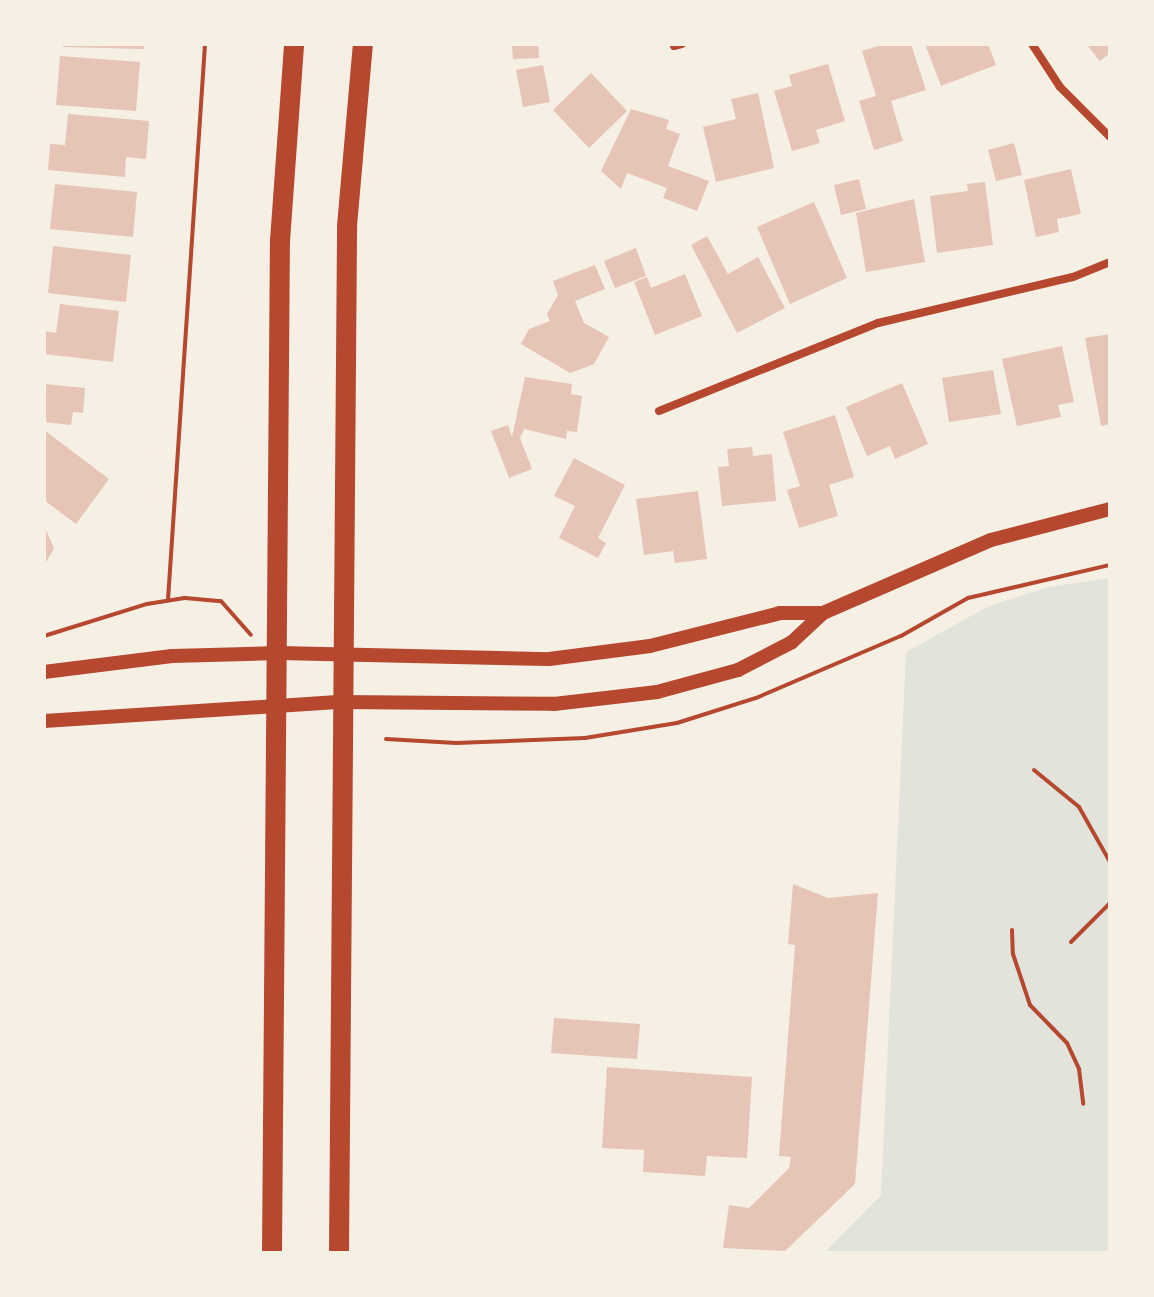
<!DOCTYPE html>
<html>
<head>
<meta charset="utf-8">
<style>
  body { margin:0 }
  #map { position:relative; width:1154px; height:1297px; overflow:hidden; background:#f6efe4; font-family:"Work Sans",sans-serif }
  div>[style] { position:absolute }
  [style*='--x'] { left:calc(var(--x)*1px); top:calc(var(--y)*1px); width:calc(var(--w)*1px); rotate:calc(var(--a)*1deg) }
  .green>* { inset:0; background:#e2e4dc }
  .building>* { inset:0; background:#e6c5b7 }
  .path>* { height:4px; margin:-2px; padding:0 2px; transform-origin:2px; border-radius:2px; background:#b5482f }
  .minor>* { height:8px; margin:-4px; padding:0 4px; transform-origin:4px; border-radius:4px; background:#b5482f }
  .tertiary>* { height:14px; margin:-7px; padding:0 7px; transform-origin:7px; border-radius:7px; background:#b5482f }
  .primary>* { height:20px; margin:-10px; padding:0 10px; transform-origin:10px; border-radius:10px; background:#b5482f }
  span { translate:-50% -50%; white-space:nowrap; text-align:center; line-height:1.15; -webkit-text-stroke:8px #f6efe4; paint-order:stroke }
  .frame { position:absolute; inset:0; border:46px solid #f6efe4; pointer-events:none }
</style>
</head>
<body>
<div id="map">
  <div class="green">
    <i style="clip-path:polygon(1110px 578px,1110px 1253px,824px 1253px,881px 1195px,906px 652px,989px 606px,1049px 587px)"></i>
  </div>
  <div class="building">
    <i style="clip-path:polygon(63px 44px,144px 44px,144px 49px,63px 47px)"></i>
    <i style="clip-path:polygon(512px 44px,538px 44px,539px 58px,513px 59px)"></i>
    <i style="clip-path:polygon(885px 44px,911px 44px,926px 90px,891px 101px,903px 141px,874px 150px,859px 101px,876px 96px,862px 51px)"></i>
    <i style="clip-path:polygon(925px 44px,988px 44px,996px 65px,941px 86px)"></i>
    <i style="clip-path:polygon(1086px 44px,1110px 44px,1110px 53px,1100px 61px)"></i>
    <i style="clip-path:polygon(60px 56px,140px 62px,136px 111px,56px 105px)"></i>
    <i style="clip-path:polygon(828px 64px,845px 121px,816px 130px,820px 143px,792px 151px,774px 91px,792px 86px,789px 75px)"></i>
    <i style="clip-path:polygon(543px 65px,550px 102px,523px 107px,516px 70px)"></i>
    <i style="clip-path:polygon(591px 73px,627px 111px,589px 148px,553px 110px)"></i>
    <i style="clip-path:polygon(758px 93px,774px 168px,716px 182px,703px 127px,736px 119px,731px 99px)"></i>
    <i style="clip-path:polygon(631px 109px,669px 120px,666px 129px,680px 134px,668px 166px,709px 181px,697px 211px,663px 198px,667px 188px,627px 173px,621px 189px,601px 171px)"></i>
    <i style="clip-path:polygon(68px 114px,149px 121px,146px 159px,126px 157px,125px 177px,48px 170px,50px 144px,65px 145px)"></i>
    <i style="clip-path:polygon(1014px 143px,1022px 175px,996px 181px,988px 150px)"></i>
    <i style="clip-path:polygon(1071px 169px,1081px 214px,1057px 219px,1059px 232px,1036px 237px,1024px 180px)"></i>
    <i style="clip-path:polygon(859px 179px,866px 209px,841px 215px,834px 185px)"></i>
    <i style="clip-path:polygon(985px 182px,993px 245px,937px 253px,930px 196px,968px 191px,967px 184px)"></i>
    <i style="clip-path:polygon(55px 184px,137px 192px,133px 237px,50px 229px)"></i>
    <i style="clip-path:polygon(914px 199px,925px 262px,866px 272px,856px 213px)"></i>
    <i style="clip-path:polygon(814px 202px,847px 278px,790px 304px,757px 227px)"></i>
    <i style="clip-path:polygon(707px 236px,728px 274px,758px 257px,785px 308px,737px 333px,691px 245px)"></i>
    <i style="clip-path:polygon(53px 246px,131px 255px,126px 302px,48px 293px)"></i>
    <i style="clip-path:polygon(636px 248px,646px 276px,615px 288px,604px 261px)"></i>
    <i style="clip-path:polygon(595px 265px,605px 289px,575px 301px,584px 323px,609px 337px,594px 364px,570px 373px,521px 344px,529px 329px,550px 321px,547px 314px,558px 295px,553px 281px)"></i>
    <i style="clip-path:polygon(685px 274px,702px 316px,655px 335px,634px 282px,647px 277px,651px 288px)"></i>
    <i style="clip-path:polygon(60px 304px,119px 311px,113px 362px,44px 354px,44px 331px,56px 333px)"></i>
    <i style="clip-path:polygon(1110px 334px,1110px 424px,1101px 426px,1085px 338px)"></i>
    <i style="clip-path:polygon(1062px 346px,1074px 402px,1058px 405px,1061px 417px,1017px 426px,1002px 359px)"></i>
    <i style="clip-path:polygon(993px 370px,1001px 414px,949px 422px,942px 378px)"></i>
    <i style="clip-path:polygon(525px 377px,572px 384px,571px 394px,582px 396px,577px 432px,567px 431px,566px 439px,524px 429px,520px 438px,532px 469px,509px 478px,491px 431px,508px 425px,512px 437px)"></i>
    <i style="clip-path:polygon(902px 383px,928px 444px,895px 459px,890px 446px,867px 456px,846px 407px)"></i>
    <i style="clip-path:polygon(44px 384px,85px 388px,83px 413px,73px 412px,71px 425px,44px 422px)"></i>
    <i style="clip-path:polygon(835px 415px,854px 477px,829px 485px,838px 516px,799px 528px,787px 490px,800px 486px,783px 432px)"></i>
    <i style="clip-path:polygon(44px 430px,109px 479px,76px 524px,44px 500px)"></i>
    <i style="clip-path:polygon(752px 447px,753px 456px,772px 454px,776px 501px,722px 506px,718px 467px,729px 466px,727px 449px)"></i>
    <i style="clip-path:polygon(574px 458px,625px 485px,598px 538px,606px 543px,598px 558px,559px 538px,575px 506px,554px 496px)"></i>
    <i style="clip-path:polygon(698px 491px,707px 559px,675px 563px,673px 551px,644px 555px,636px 499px)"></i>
    <i style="clip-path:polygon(44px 526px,54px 548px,44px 566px)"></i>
    <i style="clip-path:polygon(793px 884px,828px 898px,878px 893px,855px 1184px,785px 1251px,723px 1248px,729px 1205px,749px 1208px,789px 1168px,791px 1157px,779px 1156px,795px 945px,788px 944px)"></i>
    <i style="clip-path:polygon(554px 1018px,640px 1024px,637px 1059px,551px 1053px)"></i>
    <i style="clip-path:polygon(607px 1067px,752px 1077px,747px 1158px,707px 1156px,705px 1176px,643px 1172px,644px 1150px,602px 1148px)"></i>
  </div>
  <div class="path">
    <i style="--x:168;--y:600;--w:557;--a:-86.19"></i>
    <i style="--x:44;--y:636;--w:108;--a:-17.3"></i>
    <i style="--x:147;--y:604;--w:38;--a:-9"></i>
    <i style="--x:185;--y:598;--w:36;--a:5"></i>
    <i style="--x:221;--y:601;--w:45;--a:48.6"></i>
    <i style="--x:386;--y:739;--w:70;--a:3.3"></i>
    <i style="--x:456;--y:743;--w:129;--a:-2.2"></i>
    <i style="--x:585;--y:738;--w:93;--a:-9.3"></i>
    <i style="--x:677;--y:723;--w:83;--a:-17.6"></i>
    <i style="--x:756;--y:698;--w:158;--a:-23.2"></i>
    <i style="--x:901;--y:636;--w:77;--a:-29.6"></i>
    <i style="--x:968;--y:598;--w:146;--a:-13.1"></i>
    <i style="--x:1034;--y:770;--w:58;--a:39.4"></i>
    <i style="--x:1079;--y:807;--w:63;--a:60.6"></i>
    <i style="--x:1012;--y:930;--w:24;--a:88"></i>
    <i style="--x:1013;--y:954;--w:54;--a:71.6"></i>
    <i style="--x:1030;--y:1005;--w:53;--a:45.8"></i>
    <i style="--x:1067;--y:1043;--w:29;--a:65"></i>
    <i style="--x:1079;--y:1069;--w:35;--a:83"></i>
    <i style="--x:1071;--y:942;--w:55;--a:-45"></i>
  </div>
  <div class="minor">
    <i style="--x:1032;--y:44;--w:51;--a:56.9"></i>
    <i style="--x:1060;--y:87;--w:71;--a:45"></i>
    <i style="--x:674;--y:46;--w:8;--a:-14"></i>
    <i style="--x:659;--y:411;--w:236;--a:-21.9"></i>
    <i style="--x:878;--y:323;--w:200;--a:-13.3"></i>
    <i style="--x:1073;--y:277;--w:40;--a:-22"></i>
  </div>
  <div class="tertiary">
    <i style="--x:44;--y:672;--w:129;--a:-7.1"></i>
    <i style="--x:172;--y:656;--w:107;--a:-1.6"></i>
    <i style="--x:279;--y:653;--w:270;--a:1.3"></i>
    <i style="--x:549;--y:659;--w:102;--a:-7.3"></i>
    <i style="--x:650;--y:646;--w:134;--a:-14.2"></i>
    <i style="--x:780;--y:613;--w:43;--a:0"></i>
    <i style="--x:44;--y:721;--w:298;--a:-3.7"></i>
    <i style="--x:341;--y:702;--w:213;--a:0.5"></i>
    <i style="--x:554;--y:704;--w:104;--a:-6.6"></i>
    <i style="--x:657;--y:692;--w:84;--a:-15.2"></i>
    <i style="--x:738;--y:670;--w:61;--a:-27.4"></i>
    <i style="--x:792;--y:642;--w:42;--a:-43.1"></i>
    <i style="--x:823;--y:613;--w:183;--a:-23.5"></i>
    <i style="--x:991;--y:540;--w:123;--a:-14.6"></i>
  </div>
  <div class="primary">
    <i style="--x:272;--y:1253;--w:1012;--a:-89.55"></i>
    <i style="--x:280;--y:241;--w:197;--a:-85.9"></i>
    <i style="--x:339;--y:1253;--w:1027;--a:-89.55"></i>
    <i style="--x:347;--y:226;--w:183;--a:-85"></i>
  </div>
  <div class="frame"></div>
</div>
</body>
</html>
